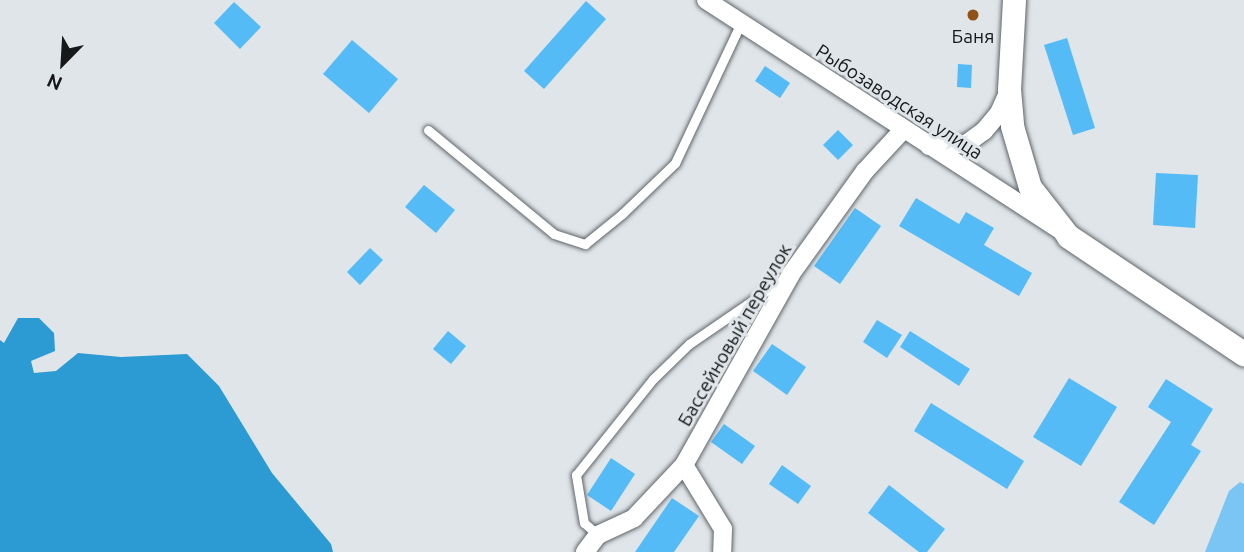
<!DOCTYPE html>
<html>
<head>
<meta charset="utf-8">
<style>
  body { margin:0 }
  #map { position:relative; width:1244px; height:552px; overflow:hidden; background:#dfe5e9; font-family:Ubuntu,sans-serif }
  div>[style] { position:absolute }
  [style*='--x'] { left:calc(var(--x)*1px); top:calc(var(--y)*1px); width:calc(var(--w)*1px); rotate:calc(var(--a)*1deg) }
  .green>* { inset:0; background:#7ac5f3 }
  .water>* { inset:0; background:#2c9ad3 }
  .building>* { inset:0; background:#54bbf6 }
  .roads { filter:drop-shadow(0 0 2px #606569) drop-shadow(0 0 2px #606569) }
  .service>* { height:9px; margin:-4.5px; padding:0 4.5px; transform-origin:4.5px; border-radius:4.5px; background:#fff }
  .minor>* { height:18px; margin:-9px; padding:0 9px; transform-origin:9px; border-radius:9px; background:#fff }
  .tertiary>* { height:23px; margin:-11.5px; padding:0 11.5px; transform-origin:11.5px; border-radius:11.5px; background:#fff }
  .secondary>* { height:24px; margin:-12px; padding:0 12px; transform-origin:12px; border-radius:12px; background:#fff }
  .dots>* { width:19px; height:19px; translate:-50% -50%; box-sizing:border-box; border:4px solid #dfe5e9; border-radius:50% }
  span { translate:-50% -50%; white-space:nowrap; text-align:center; line-height:1.15; -webkit-text-stroke:6px #dfe5e9; paint-order:stroke }
  .poi-label { font-size:19px; color:#16181a }
  .street-label { font-size:19px; color:#16181a }
  .north { position:absolute; left:28px; top:28px; width:70px; height:70px; -webkit-text-stroke:5px #dfe5e9; paint-order:stroke; rotate:204deg; font-size:19px; font-weight:700; line-height:28px; text-align:center; color:#16181a }
  .north::after { content:''; display:block; margin:auto; width:24px; height:32px; background:#16181a; clip-path:polygon(50% 0,100% 100%,50% 72%,0 100%) }
</style>
</head>
<body>
<div id="map">
  <div class="green">
    <i style="clip-path:polygon(1240px 482px,1244px 484px,1244px 552px,1205px 552px,1229px 491px)"></i>
  </div>
  <div class="water">
    <i style="clip-path:polygon(18px 318px,39px 318px,54px 333px,55px 351px,31px 361px,34px 373px,56px 371px,78px 353px,121px 357px,187px 354px,219px 386px,272px 473px,331px 544px,333px 552px,0 552px,0 340px,4px 343px)"></i>
  </div>
  <div class="building">
    <i style="clip-path:polygon(586px 1px,606px 19px,544px 89px,524px 71px)"></i>
    <i style="clip-path:polygon(234px 2px,261px 27px,240px 49px,214px 23px)"></i>
    <i style="clip-path:polygon(1067px 38px,1095px 128px,1073px 135px,1044px 45px)"></i>
    <i style="clip-path:polygon(352px 40px,398px 79px,369px 113px,323px 74px)"></i>
    <i style="clip-path:polygon(958px 64px,972px 65px,971px 88px,957px 87px)"></i>
    <i style="clip-path:polygon(765px 66px,790px 83px,780px 98px,755px 81px)"></i>
    <i style="clip-path:polygon(838px 130px,853px 145px,838px 160px,823px 145px)"></i>
    <i style="clip-path:polygon(1156px 173px,1198px 175px,1195px 228px,1153px 225px)"></i>
    <i style="clip-path:polygon(424px 185px,455px 210px,436px 233px,405px 207px)"></i>
    <i style="clip-path:polygon(916px 198px,959px 224px,966px 212px,994px 228px,984px 245px,1032px 273px,1019px 296px,899px 226px)"></i>
    <i style="clip-path:polygon(855px 208px,881px 226px,840px 284px,814px 266px)"></i>
    <i style="clip-path:polygon(370px 248px,383px 260px,360px 285px,347px 272px)"></i>
    <i style="clip-path:polygon(877px 320px,902px 335px,887px 358px,863px 342px)"></i>
    <i style="clip-path:polygon(448px 331px,466px 346px,451px 364px,433px 349px)"></i>
    <i style="clip-path:polygon(910px 331px,970px 369px,959px 386px,900px 347px)"></i>
    <i style="clip-path:polygon(772px 344px,806px 367px,787px 395px,753px 371px)"></i>
    <i style="clip-path:polygon(1069px 378px,1117px 407px,1081px 466px,1033px 437px)"></i>
    <i style="clip-path:polygon(1166px 379px,1213px 409px,1191px 445px,1201px 451px,1154px 525px,1119px 502px,1171px 422px,1148px 407px)"></i>
    <i style="clip-path:polygon(931px 403px,1024px 461px,1007px 489px,914px 431px)"></i>
    <i style="clip-path:polygon(724px 424px,755px 446px,742px 464px,711px 442px)"></i>
    <i style="clip-path:polygon(611px 458px,635px 474px,611px 511px,587px 495px)"></i>
    <i style="clip-path:polygon(782px 465px,811px 486px,798px 504px,769px 484px)"></i>
    <i style="clip-path:polygon(889px 485px,945px 529px,927px 552px,919px 552px,868px 513px)"></i>
    <i style="clip-path:polygon(672px 498px,699px 516px,674px 552px,635px 552px)"></i>
  </div>
  <div class="roads">
    <div class="service">
      <i style="--x:428;--y:130;--w:163;--a:39.5"></i>
      <i style="--x:554;--y:234;--w:33;--a:18"></i>
      <i style="--x:585;--y:244;--w:48;--a:-39"></i>
      <i style="--x:622;--y:214;--w:74;--a:-43.9"></i>
      <i style="--x:675;--y:163;--w:155;--a:-64.8"></i>
      <i style="--x:598;--y:535;--w:18;--a:-139"></i>
      <i style="--x:584;--y:523;--w:49;--a:-99.5"></i>
      <i style="--x:576;--y:475;--w:123;--a:-51.3"></i>
      <i style="--x:653;--y:379;--w:50;--a:-44.2"></i>
      <i style="--x:689;--y:344;--w:115;--a:-34.4"></i>
    </div>
    <div class="minor">
      <i style="--x:706;--y:0;--w:420;--a:33"></i>
      <i style="--x:929;--y:146;--w:37;--a:-3"></i>
      <i style="--x:966;--y:144;--w:22;--a:-36"></i>
      <i style="--x:984;--y:131;--w:23;--a:-50"></i>
      <i style="--x:999;--y:113;--w:22;--a:-66"></i>
      <i style="--x:684;--y:465;--w:75;--a:58.6"></i>
      <i style="--x:723;--y:529;--w:23;--a:92"></i>
      <i style="--x:585;--y:552;--w:21;--a:-53"></i>
      <i style="--x:598;--y:535;--w:40;--a:-25"></i>
      <i style="--x:634;--y:518;--w:73;--a:-46.7"></i>
      <i style="--x:684;--y:465;--w:219;--a:-60.7"></i>
      <i style="--x:791;--y:274;--w:127;--a:-54.3"></i>
      <i style="--x:865;--y:171;--w:56;--a:-47.2"></i>
    </div>
    <div class="tertiary">
      <i style="--x:1014;--y:0;--w:89;--a:93.2"></i>
      <i style="--x:1009;--y:89;--w:37;--a:85"></i>
      <i style="--x:1012;--y:126;--w:64;--a:73.6"></i>
      <i style="--x:1030;--y:187;--w:63;--a:52"></i>
    </div>
    <div class="secondary">
      <i style="--x:1069;--y:237;--w:211;--a:33.8"></i>
    </div>
  </div>
  <div class="dots">
    <i style="left:973px;top:15px;background:#91521a"></i>
  </div>
  <div class="poi-label">
    <span style="left:973px;top:37px">Баня</span>
  </div>
  <div class="street-label">
    <span style="left:899px;top:102px;rotate:33deg">Рыбозаводская улица</span>
    <span style="left:735px;top:335px;rotate:-60deg">Бассейновый переулок</span>
  </div>
  <div class="north">N</div>
</div>
</body>
</html>
